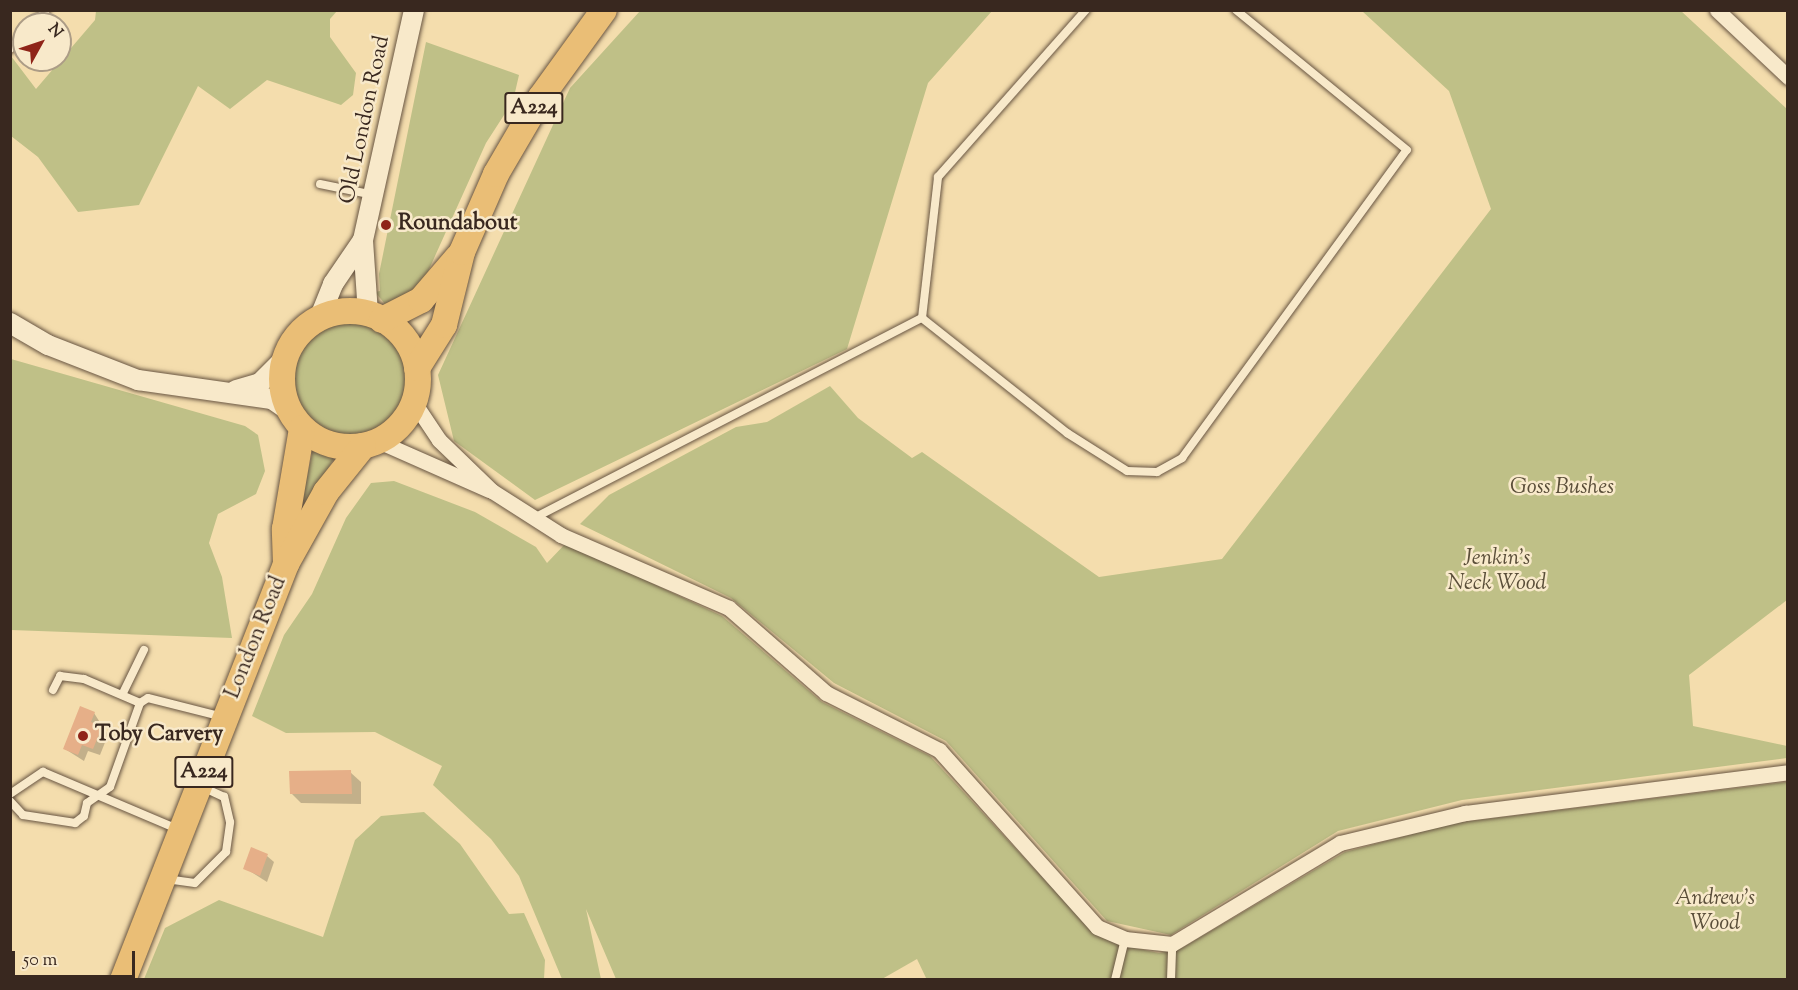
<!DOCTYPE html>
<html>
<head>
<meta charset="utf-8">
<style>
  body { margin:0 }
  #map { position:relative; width:1798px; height:990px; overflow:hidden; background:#f4ddad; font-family:"Sorts Mill Goudy",serif }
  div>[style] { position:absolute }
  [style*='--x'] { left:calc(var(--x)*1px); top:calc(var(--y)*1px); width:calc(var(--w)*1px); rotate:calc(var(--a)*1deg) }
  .green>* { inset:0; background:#bfc087 }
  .round { border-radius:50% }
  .shadow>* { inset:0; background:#0003 }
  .building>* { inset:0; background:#e6af88 }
  .roads { filter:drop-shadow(0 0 2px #685542) drop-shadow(0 0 2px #685542) }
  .service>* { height:8px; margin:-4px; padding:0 4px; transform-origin:4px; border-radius:4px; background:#f8e9ca }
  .minor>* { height:15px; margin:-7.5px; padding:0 7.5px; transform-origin:7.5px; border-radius:7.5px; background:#f8e9ca }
  .tertiary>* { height:20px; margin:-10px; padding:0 10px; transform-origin:10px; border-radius:10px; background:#f8e9ca }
  .primary>* { height:26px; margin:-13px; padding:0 13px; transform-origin:13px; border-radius:13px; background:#eabe76 }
  .primary>.ring { margin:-13px; padding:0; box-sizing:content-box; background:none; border:26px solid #eabe76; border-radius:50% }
  .dots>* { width:16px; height:16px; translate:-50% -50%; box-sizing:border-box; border:3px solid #f8e9ca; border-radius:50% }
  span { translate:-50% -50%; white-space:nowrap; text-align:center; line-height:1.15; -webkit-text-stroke:5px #f8e9ca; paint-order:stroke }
  .shield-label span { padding:2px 4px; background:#f8e9ca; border:2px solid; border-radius:4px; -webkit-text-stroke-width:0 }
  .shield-label { font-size:21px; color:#39281f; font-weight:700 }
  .street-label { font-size:22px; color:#39281f }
  .poi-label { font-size:22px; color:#39281f; font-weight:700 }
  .left { translate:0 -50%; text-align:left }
  .park-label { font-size:22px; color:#5a4e39; font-style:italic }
  .frame { position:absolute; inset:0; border:12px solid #39281f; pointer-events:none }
  .north { position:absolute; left:12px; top:12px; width:60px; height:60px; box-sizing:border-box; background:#f8e9ca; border:2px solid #ac9c86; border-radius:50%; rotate:50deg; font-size:16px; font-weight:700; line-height:24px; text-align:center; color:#39281f }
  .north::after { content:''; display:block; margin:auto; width:21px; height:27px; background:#8f2418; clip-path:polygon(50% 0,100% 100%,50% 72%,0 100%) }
  .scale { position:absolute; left:12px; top:951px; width:123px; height:27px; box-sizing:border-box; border:3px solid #39281f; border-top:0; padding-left:8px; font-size:18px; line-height:21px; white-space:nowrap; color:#39281f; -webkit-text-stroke:4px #f8e9ca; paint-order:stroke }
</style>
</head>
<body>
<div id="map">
  <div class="green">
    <i style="clip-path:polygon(96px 11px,337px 11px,330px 19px,330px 37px,356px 73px,353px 95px,341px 105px,267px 80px,230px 109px,198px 86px,139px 205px,78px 212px,38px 157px,11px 136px,11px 56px,36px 89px,95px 20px)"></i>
    <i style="clip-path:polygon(640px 11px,992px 11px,928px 83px,847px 349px,535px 500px,454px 441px,438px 375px,570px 88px)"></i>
    <i style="clip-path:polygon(1362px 11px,1681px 11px,1787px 109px,1787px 600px,1689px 675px,1693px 726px,1787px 746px,1787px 758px,1462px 800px,1338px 831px,1171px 935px,1107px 921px,946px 741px,834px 683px,731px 598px,580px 524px,609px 495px,736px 427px,767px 422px,830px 386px,858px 418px,912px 458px,922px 452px,1099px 577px,1222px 559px,1491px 209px,1449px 91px)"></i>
    <i style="clip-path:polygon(426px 42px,519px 75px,513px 101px,486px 143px,426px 276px,416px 289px,385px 304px,375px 292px,380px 291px,379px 274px)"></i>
    <i class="round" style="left:295px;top:323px;width:112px;height:112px"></i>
    <i style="clip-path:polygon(11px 359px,245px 426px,258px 435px,265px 471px,256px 494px,218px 514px,209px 543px,222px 577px,232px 638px,11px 630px)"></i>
    <i style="clip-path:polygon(313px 449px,335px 456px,296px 529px)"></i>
    <i style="clip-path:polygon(394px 481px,475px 512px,536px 547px,547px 563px,566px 543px,722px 616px,822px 702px,930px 756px,1093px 932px,1116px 944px,1159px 953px,1182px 948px,1345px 852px,1454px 823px,1787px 782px,1787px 979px,927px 980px,917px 959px,882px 979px,616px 979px,586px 909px,601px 979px,562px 979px,519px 876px,491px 839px,433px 785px,442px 766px,375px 732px,286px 733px,252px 716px,284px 635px,312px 594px,346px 518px,371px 483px)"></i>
    <i style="clip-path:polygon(424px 812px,460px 844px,509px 914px,524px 913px,545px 960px,544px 979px,144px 979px,165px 928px,219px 900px,323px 937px,355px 840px,381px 816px)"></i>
  </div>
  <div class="shadow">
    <i style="clip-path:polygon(94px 713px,108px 735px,100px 755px,88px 751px,84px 761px,65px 749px)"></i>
    <i style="clip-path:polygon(350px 772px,361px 782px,361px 804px,301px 803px,291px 793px)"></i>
    <i style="clip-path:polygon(267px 856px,274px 862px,267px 882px,245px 868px)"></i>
  </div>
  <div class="building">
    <i style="clip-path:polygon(80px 706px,95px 712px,91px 722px,102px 727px,93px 749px,82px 745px,78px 755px,63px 749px)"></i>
    <i style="clip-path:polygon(351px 770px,352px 794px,290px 794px,289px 771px)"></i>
    <i style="clip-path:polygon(251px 847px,268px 854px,260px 876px,243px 869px)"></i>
  </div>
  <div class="roads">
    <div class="service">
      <i style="--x:34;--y:24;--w:18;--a:-49"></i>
      <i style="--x:10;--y:49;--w:21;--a:-47"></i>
      <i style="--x:320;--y:184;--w:55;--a:11.5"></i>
      <i style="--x:922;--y:318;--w:185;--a:38.4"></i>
      <i style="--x:1067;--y:433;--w:71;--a:32.3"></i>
      <i style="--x:1127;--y:471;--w:30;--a:2"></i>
      <i style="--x:1157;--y:472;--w:29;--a:-29"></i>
      <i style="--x:1182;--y:458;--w:381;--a:-53.9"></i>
      <i style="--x:1407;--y:150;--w:221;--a:-140.7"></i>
      <i style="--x:922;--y:318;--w:142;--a:-83.5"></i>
      <i style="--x:938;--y:177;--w:223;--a:-48.5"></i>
      <i style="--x:534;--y:518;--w:437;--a:-27.3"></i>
      <i style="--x:53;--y:690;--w:16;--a:-63"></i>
      <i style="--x:60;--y:676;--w:24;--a:7"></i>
      <i style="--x:84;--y:679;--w:61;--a:23.2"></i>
      <i style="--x:123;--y:693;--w:48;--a:-64"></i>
      <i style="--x:10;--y:794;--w:40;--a:-34"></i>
      <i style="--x:43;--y:772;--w:146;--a:23"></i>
      <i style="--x:10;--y:801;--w:19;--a:47"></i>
      <i style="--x:23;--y:815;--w:53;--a:8.7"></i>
      <i style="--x:75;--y:823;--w:11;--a:-38"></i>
      <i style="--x:84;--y:816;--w:13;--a:-77"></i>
      <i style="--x:87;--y:803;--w:28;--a:-35"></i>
      <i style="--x:110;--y:787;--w:89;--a:-70.3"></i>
      <i style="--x:140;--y:703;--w:9;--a:-32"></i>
      <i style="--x:148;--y:698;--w:77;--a:14.2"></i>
      <i style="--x:166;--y:879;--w:29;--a:8"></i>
      <i style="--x:195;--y:883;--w:44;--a:-45"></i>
      <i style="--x:226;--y:852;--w:30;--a:-82"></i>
      <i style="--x:230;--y:822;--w:26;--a:-103"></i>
      <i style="--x:224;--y:797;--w:23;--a:-155"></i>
      <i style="--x:1115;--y:980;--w:42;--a:-76.3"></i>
      <i style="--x:1171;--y:980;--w:36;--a:-88"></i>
    </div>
    <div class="minor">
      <i style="--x:1717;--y:10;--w:98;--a:43.3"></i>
      <i style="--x:415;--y:404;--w:43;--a:56.3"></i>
      <i style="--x:439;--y:440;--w:74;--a:43.9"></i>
      <i style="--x:492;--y:491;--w:82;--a:32.5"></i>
      <i style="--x:561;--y:535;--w:183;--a:23.5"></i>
      <i style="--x:729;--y:608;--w:129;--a:41.2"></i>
      <i style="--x:826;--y:693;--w:127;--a:26.8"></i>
      <i style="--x:939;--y:750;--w:237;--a:48.2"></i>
      <i style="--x:1097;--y:927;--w:30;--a:23"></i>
      <i style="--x:1125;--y:939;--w:47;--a:6.1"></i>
      <i style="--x:1172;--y:944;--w:196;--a:-31"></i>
      <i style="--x:1340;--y:843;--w:129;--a:-13.5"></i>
      <i style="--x:1465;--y:813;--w:326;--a:-7.2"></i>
      <i style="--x:378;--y:441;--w:121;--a:23.8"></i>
    </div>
    <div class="tertiary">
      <i style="--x:368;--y:314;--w:74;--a:-93.9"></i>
      <i style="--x:363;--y:240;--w:236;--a:-77.5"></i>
      <i style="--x:319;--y:319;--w:38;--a:-68"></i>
      <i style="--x:333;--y:284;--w:53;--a:-55.7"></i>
      <i style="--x:10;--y:323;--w:44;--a:30.1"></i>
      <i style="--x:48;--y:345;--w:97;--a:21.3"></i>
      <i style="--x:138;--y:380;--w:135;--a:8.1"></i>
      <i style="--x:272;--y:399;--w:21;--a:35"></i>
      <i style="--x:236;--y:390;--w:25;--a:-16"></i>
      <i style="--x:260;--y:383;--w:34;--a:-45"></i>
    </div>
    <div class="primary">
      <i class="ring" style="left:282px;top:311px;width:110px;height:110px"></i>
      <i style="--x:382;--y:320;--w:44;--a:-27.1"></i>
      <i style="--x:421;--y:300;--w:57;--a:-49.3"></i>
      <i style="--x:417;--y:368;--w:51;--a:-57.9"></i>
      <i style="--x:444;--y:325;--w:75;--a:-76.1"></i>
      <i style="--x:462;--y:252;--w:85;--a:-66.4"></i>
      <i style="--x:496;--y:174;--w:89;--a:-59.7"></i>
      <i style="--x:541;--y:97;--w:107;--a:-54.1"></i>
      <i style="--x:286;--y:564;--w:35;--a:-92"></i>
      <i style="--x:285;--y:529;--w:102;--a:-80.4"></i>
      <i style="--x:123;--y:980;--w:447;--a:-68.6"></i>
      <i style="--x:286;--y:564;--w:82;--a:-60.9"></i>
      <i style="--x:326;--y:492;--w:59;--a:-51.2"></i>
    </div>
  </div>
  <div class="dots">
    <i style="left:386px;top:225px;background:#8f2418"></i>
    <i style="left:83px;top:736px;background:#8f2418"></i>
  </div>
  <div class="shield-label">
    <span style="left:534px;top:108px">A224</span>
    <span style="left:204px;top:772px">A224</span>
  </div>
  <div class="street-label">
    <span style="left:366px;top:120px;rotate:-78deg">Old London Road</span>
    <span style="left:257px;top:638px;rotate:-68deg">London Road</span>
  </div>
  <div class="poi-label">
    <span class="left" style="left:398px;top:225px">Roundabout</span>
    <span class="left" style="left:95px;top:736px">Toby Carvery</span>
  </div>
  <div class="park-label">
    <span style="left:1562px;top:489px">Goss Bushes</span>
    <span style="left:1497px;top:572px">Jenkin's<br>Neck Wood</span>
    <span style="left:1715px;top:912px">Andrew's<br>Wood</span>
  </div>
  <div class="frame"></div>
  <div class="north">N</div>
  <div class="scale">50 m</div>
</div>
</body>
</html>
